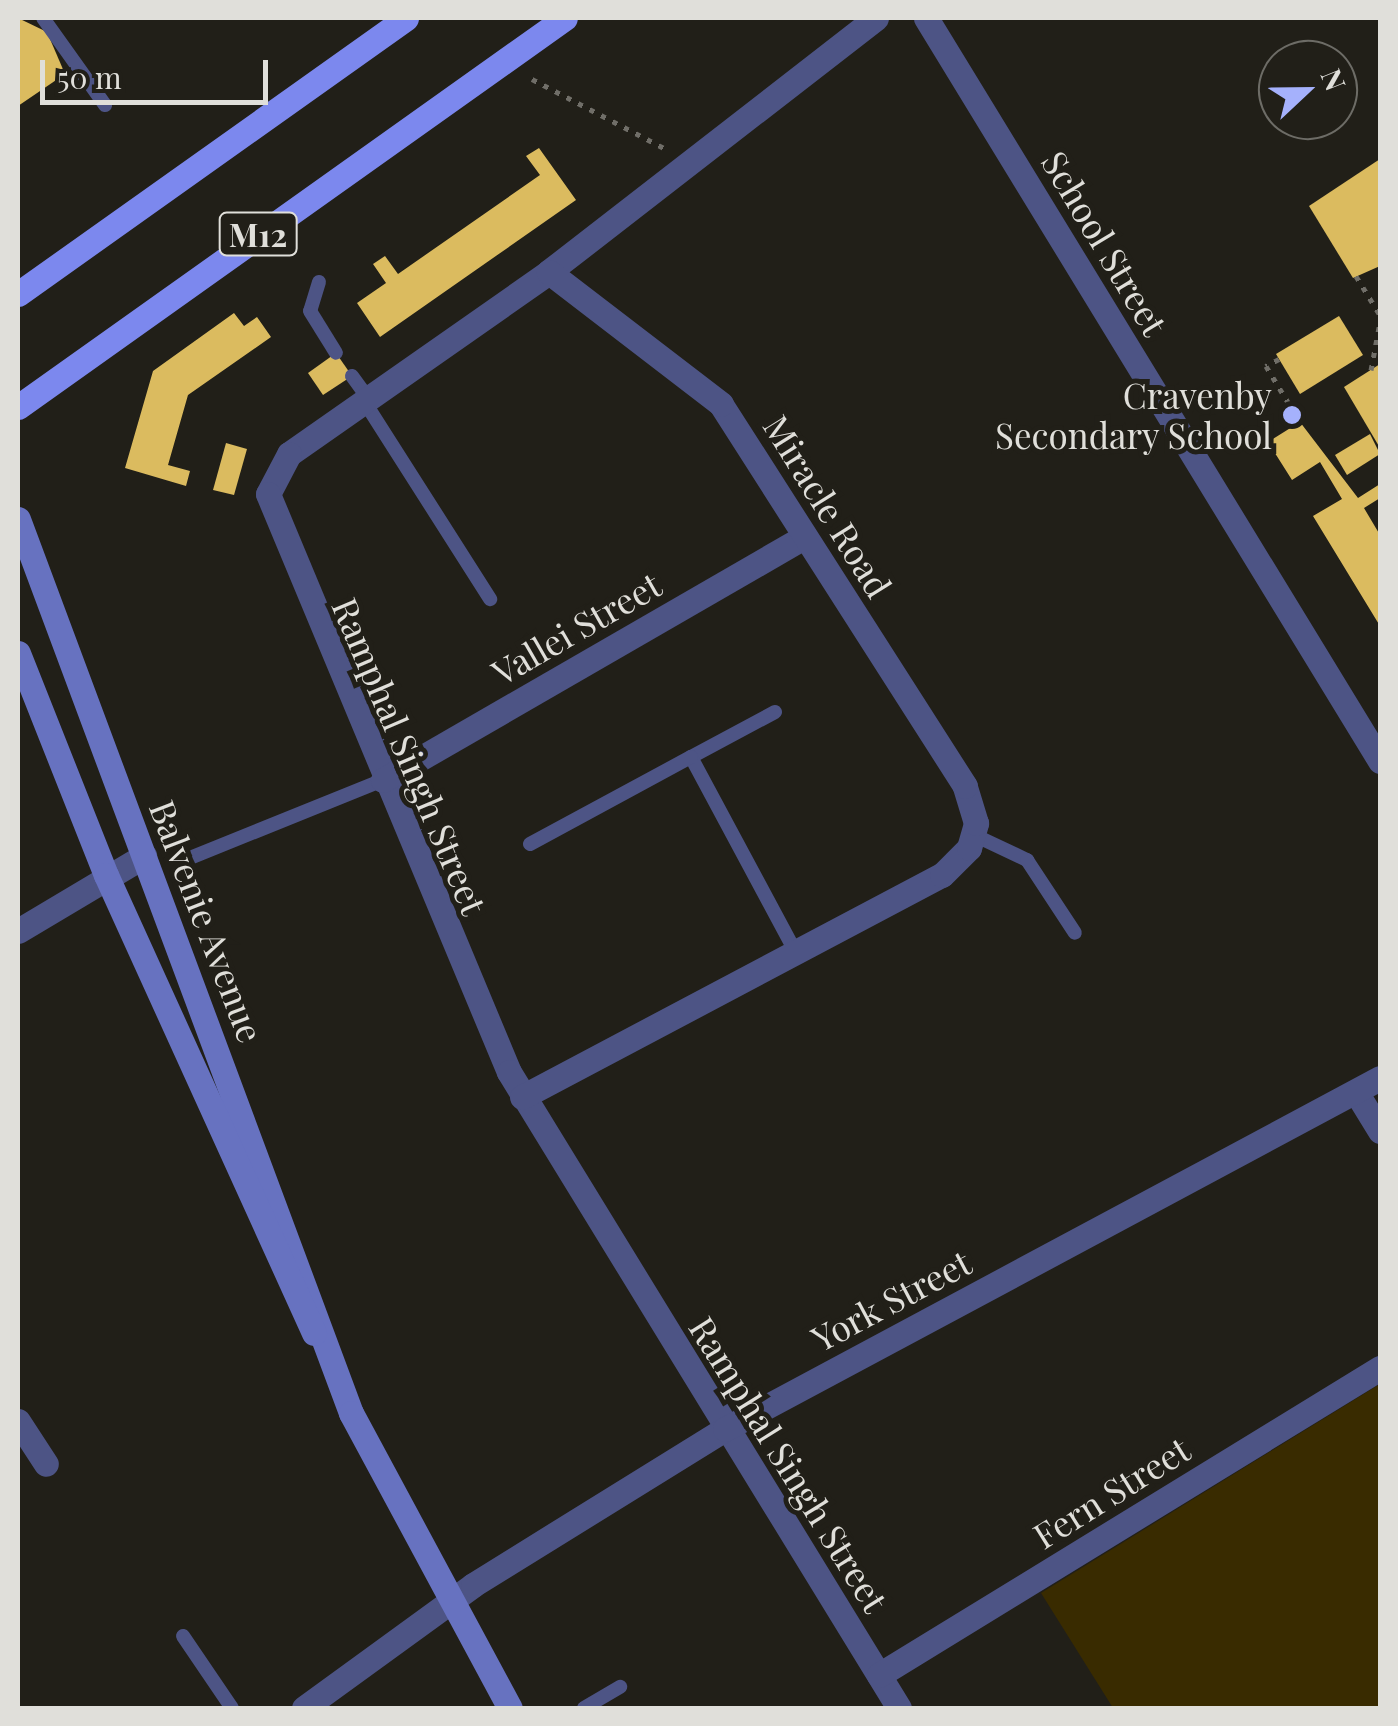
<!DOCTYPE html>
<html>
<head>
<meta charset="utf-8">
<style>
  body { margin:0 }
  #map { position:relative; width:1398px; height:1726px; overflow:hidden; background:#211f18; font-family:"Playfair Display",serif }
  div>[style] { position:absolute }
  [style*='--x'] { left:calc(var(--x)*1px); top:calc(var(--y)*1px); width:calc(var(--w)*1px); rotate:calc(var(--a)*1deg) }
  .green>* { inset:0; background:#392b00 }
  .building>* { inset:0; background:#dbbb5f }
  .path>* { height:5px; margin-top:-2.5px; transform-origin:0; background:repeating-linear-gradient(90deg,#706e68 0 5px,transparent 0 13px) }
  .lane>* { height:14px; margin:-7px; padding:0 7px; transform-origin:7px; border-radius:7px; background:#4d5485 }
  .street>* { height:25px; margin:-12.5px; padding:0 12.5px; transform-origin:12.5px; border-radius:12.5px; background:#4d5485 }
  .secondary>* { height:25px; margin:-12.5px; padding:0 12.5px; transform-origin:12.5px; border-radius:12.5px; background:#6772c0 }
  .primary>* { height:25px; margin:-12.5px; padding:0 12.5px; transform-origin:12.5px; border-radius:12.5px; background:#7c88ee }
  .dots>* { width:28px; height:28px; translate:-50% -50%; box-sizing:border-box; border:5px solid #211f18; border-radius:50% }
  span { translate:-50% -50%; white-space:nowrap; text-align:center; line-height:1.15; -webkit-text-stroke:10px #211f18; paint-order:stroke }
  .shield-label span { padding:2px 8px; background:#211f18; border:2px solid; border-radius:8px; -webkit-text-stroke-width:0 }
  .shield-label { font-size:32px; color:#e0dfda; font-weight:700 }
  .street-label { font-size:35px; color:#e0dfda }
  .poi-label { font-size:35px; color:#e0dfda }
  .right { translate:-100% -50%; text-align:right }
  .frame { position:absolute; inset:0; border:20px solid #e0dfda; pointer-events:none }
  .north { position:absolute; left:1258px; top:40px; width:100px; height:100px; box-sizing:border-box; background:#211f18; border:2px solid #6d6c66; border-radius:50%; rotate:68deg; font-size:28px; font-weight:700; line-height:40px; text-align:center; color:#e0dfda }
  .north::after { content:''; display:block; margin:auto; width:35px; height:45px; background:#a5b1fc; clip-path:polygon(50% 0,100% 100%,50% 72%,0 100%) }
  .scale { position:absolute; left:40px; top:60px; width:228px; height:45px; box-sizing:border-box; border:5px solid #e0dfda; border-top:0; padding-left:12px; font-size:30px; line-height:35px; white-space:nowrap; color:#e0dfda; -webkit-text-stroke:8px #211f18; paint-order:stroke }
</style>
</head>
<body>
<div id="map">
  <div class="green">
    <i style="clip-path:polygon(1380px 1384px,1380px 1708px,1113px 1708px,1041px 1593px)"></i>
  </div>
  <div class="building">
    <i style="clip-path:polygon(18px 18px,47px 32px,65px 74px,18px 106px)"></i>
    <i style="clip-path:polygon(539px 148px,576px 200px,380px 337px,357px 303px,386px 283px,373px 264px,385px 256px,398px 274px,540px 175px,526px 156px)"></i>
    <i style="clip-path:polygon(1380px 159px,1380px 266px,1353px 278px,1309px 206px)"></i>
    <i style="clip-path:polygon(234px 313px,244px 326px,257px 317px,271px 337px,188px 395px,168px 465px,190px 471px,186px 486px,125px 468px,153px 371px)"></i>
    <i style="clip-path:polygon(1339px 316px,1363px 355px,1300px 394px,1276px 354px)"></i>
    <i style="clip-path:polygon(336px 353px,352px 376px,323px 395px,308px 373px)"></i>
    <i style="clip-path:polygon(1380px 364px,1380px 448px,1344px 387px)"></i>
    <i style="clip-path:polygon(1300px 422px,1358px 498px,1380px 484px,1380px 498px,1364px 508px,1380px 535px,1380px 626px,1313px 516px,1342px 499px,1320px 462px,1292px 480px,1268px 442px)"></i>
    <i style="clip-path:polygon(1370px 434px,1380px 454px,1347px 475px,1335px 455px)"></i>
    <i style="clip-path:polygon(226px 443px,247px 449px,234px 495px,213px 490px)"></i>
  </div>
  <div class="path">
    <i style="--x:532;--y:79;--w:151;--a:27.6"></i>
    <i style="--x:1356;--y:276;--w:46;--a:58.4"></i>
    <i style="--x:1279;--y:359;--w:15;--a:152"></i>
    <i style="--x:1266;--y:366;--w:66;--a:58.7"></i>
    <i style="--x:1371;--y:370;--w:49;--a:-79.4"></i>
  </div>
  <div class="lane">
    <i style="--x:43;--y:18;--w:107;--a:54.5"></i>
    <i style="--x:319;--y:282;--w:30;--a:107"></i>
    <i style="--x:310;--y:311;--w:49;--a:58.2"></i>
    <i style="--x:352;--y:376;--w:27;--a:54"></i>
    <i style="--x:364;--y:401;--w:235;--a:57.5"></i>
    <i style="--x:775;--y:712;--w:95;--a:151.8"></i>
    <i style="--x:691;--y:757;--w:222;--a:61.8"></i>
    <i style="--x:974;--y:835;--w:59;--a:25.3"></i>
    <i style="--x:1027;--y:860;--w:87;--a:56.7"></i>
    <i style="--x:530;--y:844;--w:183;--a:-28.4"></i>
    <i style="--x:180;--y:862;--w:219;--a:-22"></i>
    <i style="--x:183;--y:1636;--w:87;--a:55.8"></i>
    <i style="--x:584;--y:1708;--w:42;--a:-30.3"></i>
  </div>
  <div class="street">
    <i style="--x:876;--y:18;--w:414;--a:142.2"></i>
    <i style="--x:549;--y:272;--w:317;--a:145"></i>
    <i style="--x:289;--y:454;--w:45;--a:117.7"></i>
    <i style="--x:268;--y:494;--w:626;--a:67.37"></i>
    <i style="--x:509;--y:1072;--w:746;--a:58.48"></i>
    <i style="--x:926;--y:18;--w:871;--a:58.57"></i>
    <i style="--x:383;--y:780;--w:487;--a:-30"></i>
    <i style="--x:18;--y:931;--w:147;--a:-30.8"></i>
    <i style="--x:1356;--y:1092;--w:46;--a:58.4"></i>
    <i style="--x:522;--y:1097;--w:475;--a:-27.9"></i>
    <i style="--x:942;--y:875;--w:38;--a:-45"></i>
    <i style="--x:969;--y:848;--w:26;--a:-74"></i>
    <i style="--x:976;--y:823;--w:39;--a:-107"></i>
    <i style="--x:965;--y:786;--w:453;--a:-122.6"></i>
    <i style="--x:721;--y:404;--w:217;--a:-142.5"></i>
    <i style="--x:18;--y:1421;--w:51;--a:56.9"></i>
    <i style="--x:879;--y:1675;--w:588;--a:-31.5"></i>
    <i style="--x:304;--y:1708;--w:209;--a:-36"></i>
    <i style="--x:473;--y:1585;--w:296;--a:-31.8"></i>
    <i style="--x:725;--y:1429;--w:743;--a:-28.19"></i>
  </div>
  <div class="secondary">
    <i style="--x:18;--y:519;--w:954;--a:69.57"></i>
    <i style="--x:351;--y:1413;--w:335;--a:61.7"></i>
    <i style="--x:18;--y:653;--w:239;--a:68.4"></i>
    <i style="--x:106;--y:875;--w:503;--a:65.57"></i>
  </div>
  <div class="primary">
    <i style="--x:18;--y:294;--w:476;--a:-35.4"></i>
    <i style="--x:18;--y:407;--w:671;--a:-35.42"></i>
  </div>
  <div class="dots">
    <i style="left:1292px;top:415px;background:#a5b1fc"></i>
  </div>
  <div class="shield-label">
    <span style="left:258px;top:234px">M12</span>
  </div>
  <div class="street-label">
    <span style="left:1105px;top:243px;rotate:59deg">School Street</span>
    <span style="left:828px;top:506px;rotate:58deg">Miracle Road</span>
    <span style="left:576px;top:628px;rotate:-30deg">Vallei Street</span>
    <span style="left:410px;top:756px;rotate:67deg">Ramphal Singh Street</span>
    <span style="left:207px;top:921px;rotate:69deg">Balvenie Avenue</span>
    <span style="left:891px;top:1300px;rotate:-28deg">York Street</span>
    <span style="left:789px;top:1464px;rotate:58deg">Ramphal Singh Street</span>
    <span style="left:1111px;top:1492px;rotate:-32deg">Fern Street</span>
  </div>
  <div class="poi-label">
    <span class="right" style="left:1272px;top:415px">Cravenby<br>Secondary School</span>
  </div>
  <div class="frame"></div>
  <div class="north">N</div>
  <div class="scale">50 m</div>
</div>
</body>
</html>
